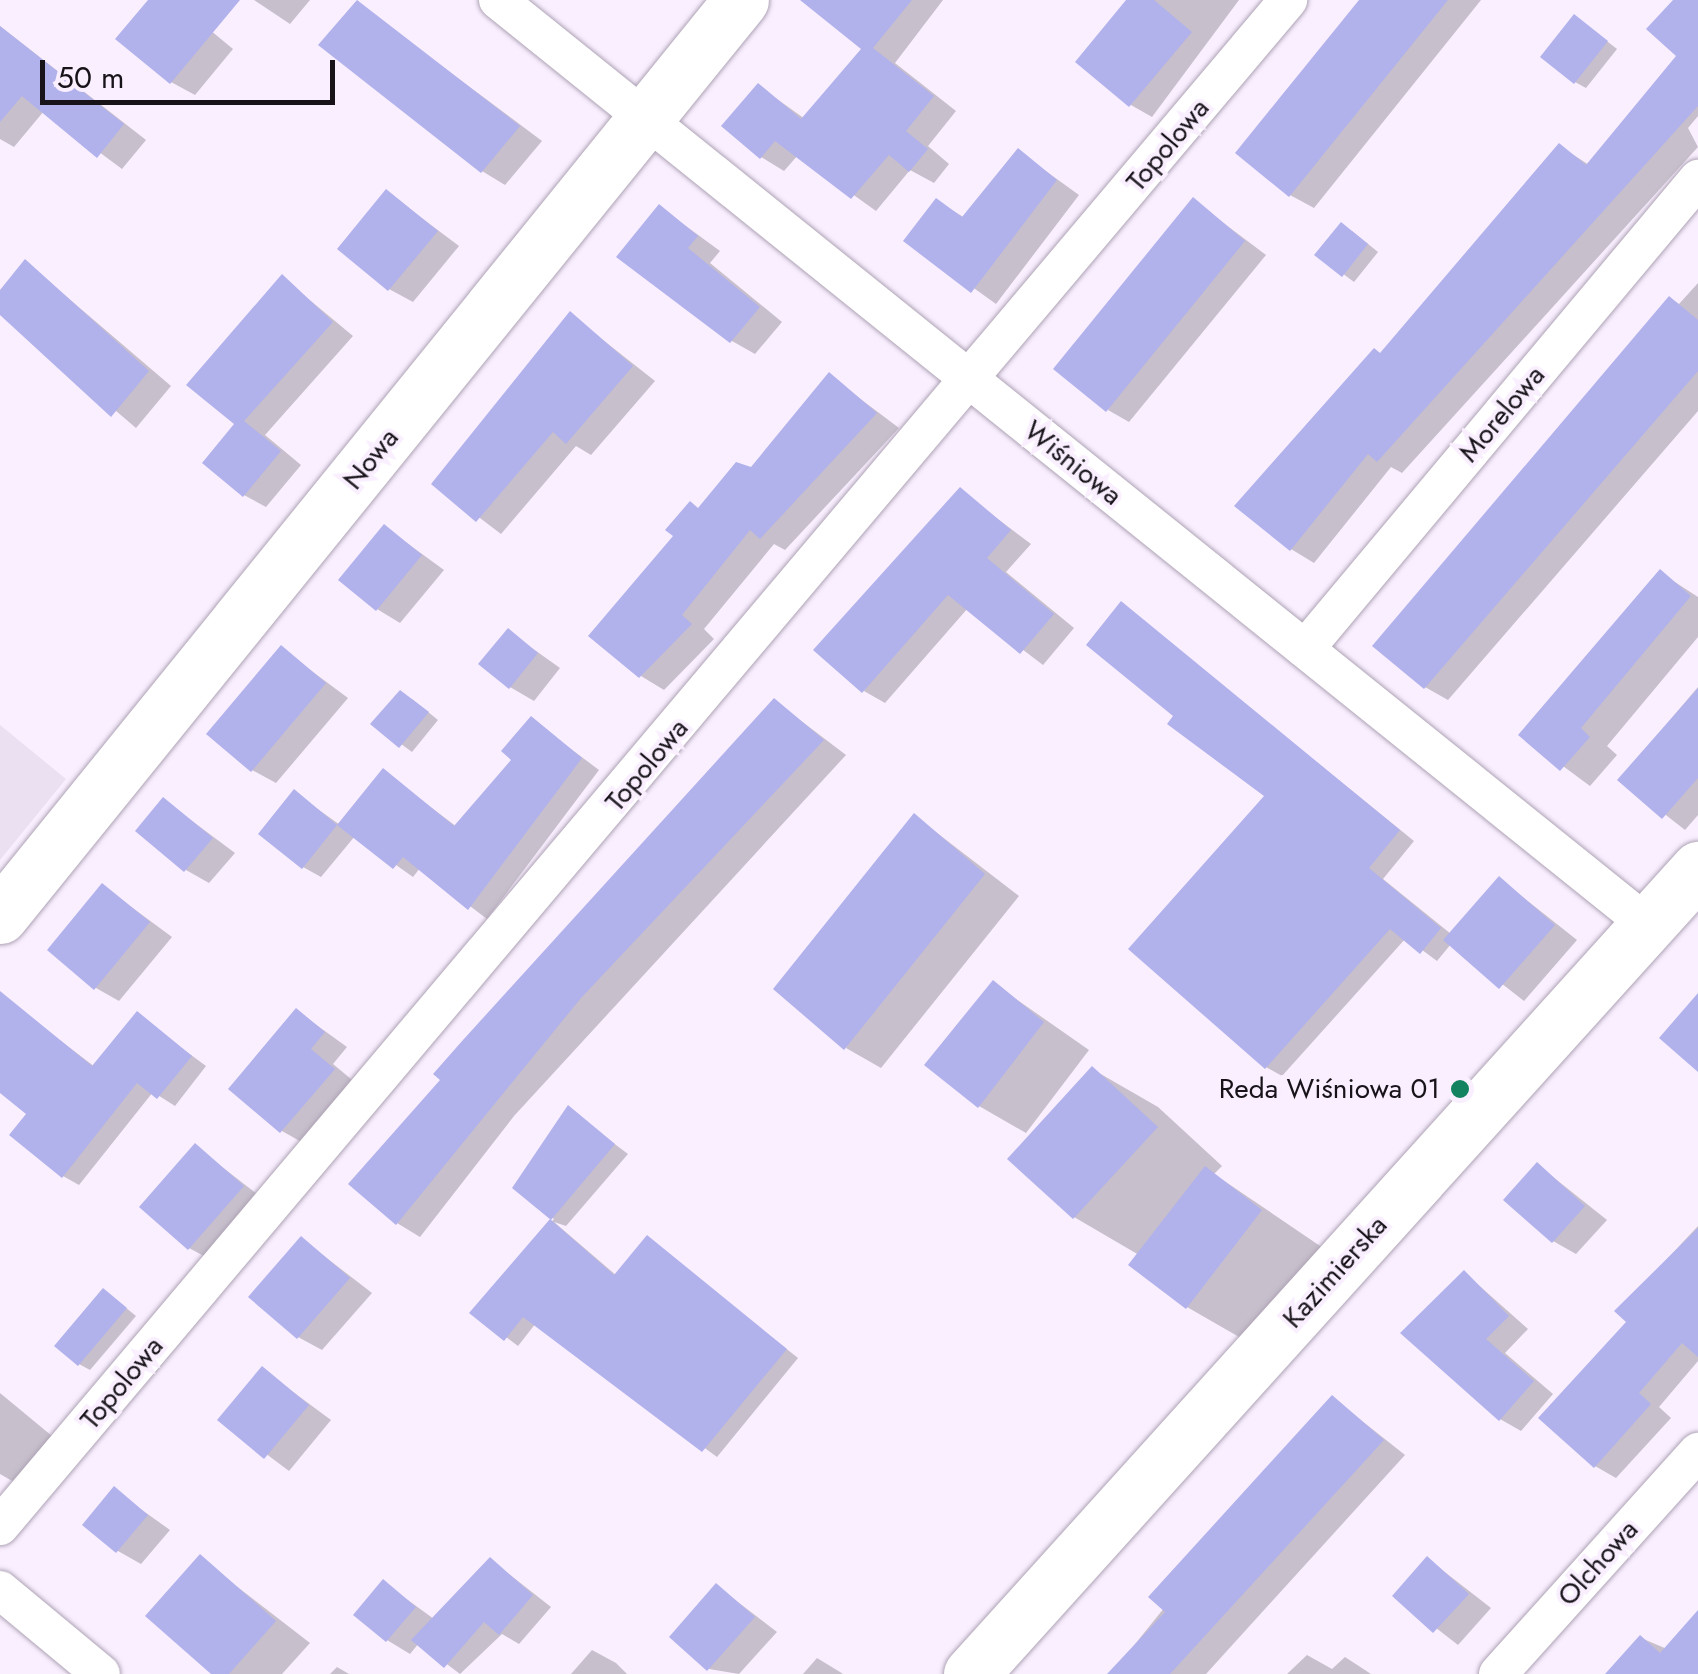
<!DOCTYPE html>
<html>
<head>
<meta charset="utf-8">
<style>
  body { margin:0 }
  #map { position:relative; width:1698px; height:1674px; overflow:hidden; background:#f9efff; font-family:Jost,sans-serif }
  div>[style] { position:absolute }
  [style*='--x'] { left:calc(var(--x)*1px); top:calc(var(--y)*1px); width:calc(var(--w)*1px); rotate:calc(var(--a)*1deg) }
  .built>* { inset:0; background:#ebdff2 }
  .shadow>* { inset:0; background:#0003 }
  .building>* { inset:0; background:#b1b1eb }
  .roads { filter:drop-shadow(0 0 2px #aea3b5) drop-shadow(0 0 2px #aea3b5) }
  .street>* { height:38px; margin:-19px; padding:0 19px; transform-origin:19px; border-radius:19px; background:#fff }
  .secondary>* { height:55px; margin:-27.5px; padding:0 27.5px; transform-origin:27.5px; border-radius:27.5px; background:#fff }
  .dots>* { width:28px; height:28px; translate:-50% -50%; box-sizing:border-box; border:5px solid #f9efff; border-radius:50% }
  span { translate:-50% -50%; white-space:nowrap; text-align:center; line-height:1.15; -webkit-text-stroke:8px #f9efff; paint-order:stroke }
  .street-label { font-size:28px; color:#171319 }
  .poi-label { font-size:28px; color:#171319 }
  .right { translate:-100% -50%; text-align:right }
  .scale { position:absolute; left:40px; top:60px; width:295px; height:45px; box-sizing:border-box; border:5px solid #171319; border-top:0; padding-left:12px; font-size:30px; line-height:35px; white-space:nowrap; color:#171319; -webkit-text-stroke:8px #f9efff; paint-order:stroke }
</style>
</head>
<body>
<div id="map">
  <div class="built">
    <i style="clip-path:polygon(0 725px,66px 779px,0 860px)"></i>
  </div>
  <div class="shadow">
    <i style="clip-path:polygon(151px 0,181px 6px,233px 49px,195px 95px,171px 82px)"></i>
    <i style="clip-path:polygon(254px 0,310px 0,290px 24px)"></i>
    <i style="clip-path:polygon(828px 0,943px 0,895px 63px,956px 111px,928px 146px,949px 164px,934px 183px,910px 170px,876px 211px,798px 155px,784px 171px,761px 157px,759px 86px,805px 119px,865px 49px)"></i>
    <i style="clip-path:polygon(1130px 0,1239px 0,1152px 117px,1131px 105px)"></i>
    <i style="clip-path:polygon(1360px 0,1481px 0,1314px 208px,1290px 195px)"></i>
    <i style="clip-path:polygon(1676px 0,1698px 0,1698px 116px,1688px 128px,1698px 147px,1402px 473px,1391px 467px,1314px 563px,1291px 549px,1382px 355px,1560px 146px,1589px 165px,1679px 55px)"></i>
    <i style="clip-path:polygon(356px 2px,542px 141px,505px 185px,482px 171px)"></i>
    <i style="clip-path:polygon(1585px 24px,1617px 49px,1586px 88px,1575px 82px)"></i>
    <i style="clip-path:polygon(0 26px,146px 140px,122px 169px,44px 111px,14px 147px,0 139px)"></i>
    <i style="clip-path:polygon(1018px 151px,1079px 195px,996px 304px,907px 240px,937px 201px,965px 218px)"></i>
    <i style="clip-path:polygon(387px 192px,459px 246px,413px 302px,389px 289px)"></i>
    <i style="clip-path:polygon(1193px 200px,1266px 255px,1129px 422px,1108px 410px)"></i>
    <i style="clip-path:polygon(660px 207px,720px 251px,710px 263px,782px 322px,755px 354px,732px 341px)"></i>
    <i style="clip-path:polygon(1352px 231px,1378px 252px,1354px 282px,1318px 255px)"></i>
    <i style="clip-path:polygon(26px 262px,171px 386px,136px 428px,0 312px,0 294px)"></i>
    <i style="clip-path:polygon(282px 277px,353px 336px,265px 435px,301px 465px,266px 507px,244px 495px,238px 424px)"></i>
    <i style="clip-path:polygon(1698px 283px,1698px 411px,1448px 700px,1425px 687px,1669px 299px,1679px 304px)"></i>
    <i style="clip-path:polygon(570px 314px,655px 381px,591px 455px,576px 446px,501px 534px,434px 483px)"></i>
    <i style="clip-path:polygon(830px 376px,899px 428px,785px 550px,774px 544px,704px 629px,714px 639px,664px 690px,641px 676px,752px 470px)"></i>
    <i style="clip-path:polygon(961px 491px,1031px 544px,1006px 572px,1074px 628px,1043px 665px,968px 608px,885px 703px,864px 691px)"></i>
    <i style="clip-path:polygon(385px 527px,444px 570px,400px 623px,377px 609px)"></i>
    <i style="clip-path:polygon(1661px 573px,1698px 597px,1698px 637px,1607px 746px,1617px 755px,1590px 786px,1521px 735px)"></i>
    <i style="clip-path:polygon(1121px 604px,1414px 841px,1383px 879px,1451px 934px,1500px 879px,1577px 940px,1524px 1001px,1451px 944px,1437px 961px,1406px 938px,1282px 1076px,1266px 1067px,1132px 948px,1267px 795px,1177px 716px)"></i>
    <i style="clip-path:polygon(508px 631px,560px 668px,534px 701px,510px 687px)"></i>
    <i style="clip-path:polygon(282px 649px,348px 698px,276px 783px,252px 770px)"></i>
    <i style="clip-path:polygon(1698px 687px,1698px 815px,1685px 830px,1620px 779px)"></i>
    <i style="clip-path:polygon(412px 699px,438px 720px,412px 752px,374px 724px)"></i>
    <i style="clip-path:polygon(775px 701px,846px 755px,514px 1116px,420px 1237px,397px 1223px)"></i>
    <i style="clip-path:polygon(531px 719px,599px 770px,487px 919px,420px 868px,413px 877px,355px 836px,321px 877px,303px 867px,294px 792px,340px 825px,383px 771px,457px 827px,515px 760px)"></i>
    <i style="clip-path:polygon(164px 800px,235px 853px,209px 883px,186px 870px)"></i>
    <i style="clip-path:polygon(915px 816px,1019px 896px,881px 1068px,846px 1048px)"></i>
    <i style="clip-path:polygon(103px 886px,172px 937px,119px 1001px,96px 988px)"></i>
    <i style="clip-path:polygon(993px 983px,1089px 1050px,1026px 1133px,979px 1106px)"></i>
    <i style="clip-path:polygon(6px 999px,95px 1067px,137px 1015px,206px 1066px,175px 1106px,153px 1092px,79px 1185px,63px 1176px,29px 1113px,0 1090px)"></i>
    <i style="clip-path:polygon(297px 1011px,347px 1047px,333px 1064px,357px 1084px,305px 1144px,282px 1131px)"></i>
    <i style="clip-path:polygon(1092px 1069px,1158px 1107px,1222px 1166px,1214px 1174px,1326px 1250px,1253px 1345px,1187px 1307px,1139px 1255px,1074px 1217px)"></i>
    <i style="clip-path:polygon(568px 1109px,628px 1154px,566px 1226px,554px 1222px,617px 1276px,647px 1238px,798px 1358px,717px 1457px,536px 1323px,518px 1346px,473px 1312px,554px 1219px,515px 1188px)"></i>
    <i style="clip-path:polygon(195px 1146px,266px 1201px,213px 1261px,189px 1248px)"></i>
    <i style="clip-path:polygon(1538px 1165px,1607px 1220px,1576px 1254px,1553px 1241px)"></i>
    <i style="clip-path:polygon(1698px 1226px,1698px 1361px,1659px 1407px,1671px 1418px,1616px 1478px,1595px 1466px,1629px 1321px,1618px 1311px)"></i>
    <i style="clip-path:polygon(302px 1239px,372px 1293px,322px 1350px,298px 1337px)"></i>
    <i style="clip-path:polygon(1465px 1273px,1528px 1329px,1505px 1353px,1553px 1394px,1521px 1431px,1500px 1419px)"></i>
    <i style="clip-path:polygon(114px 1298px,136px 1316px,90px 1370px,79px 1364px)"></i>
    <i style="clip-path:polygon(262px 1369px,331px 1420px,289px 1471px,221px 1420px)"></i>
    <i style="clip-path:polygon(0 1393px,52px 1436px,14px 1482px,0 1474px)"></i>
    <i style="clip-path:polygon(1333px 1398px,1405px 1455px,1206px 1674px,1111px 1674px)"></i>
    <i style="clip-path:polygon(114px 1490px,170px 1530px,141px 1564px,118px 1551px)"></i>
    <i style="clip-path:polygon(200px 1558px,310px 1643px,282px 1674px,215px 1674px)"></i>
    <i style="clip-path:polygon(1428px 1559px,1491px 1608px,1458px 1645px,1395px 1596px)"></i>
    <i style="clip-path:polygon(491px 1560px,551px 1607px,519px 1644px,502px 1634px,460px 1674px,419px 1643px,410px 1654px,387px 1640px,383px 1582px,434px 1619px)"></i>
    <i style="clip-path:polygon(717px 1586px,777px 1632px,739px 1674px,709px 1669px)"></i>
    <i style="clip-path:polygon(1698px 1614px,1698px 1674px,1608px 1674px,1641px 1638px,1667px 1649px)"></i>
    <i style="clip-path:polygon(592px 1650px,616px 1663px,627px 1674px,571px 1674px)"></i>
    <i style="clip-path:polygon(1307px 1655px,1332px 1669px,1345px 1657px,1371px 1674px,1287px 1674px)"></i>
    <i style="clip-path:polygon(817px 1658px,840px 1672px,843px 1674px,803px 1674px)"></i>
    <i style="clip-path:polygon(337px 1667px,349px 1674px,330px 1674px)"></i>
  </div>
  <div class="building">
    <i style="clip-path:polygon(148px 0,240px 0,170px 84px,115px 39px)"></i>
    <i style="clip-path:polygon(357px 0,520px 126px,481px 173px,318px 45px)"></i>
    <i style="clip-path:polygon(800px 0,912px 0,873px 48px,934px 96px,906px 131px,928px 149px,909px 172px,889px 155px,851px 199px,775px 141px,760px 159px,721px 126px,758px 83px,801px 119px,861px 49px)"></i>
    <i style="clip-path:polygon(1126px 0,1154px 0,1192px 32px,1129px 107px,1075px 62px)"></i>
    <i style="clip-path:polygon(1359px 0,1448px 0,1289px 197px,1235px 153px)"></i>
    <i style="clip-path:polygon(1673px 0,1698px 0,1698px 106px,1377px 462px,1368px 454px,1290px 551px,1234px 506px,1374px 348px,1380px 353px,1559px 143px,1586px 165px,1676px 56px,1646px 29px)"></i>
    <i style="clip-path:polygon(1574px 14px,1608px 41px,1574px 84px,1540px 57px)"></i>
    <i style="clip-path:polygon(0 26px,124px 124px,97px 158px,22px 96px,0 122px)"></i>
    <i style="clip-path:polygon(1018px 148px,1057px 180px,971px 293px,903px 241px,936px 198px,962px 217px)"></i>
    <i style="clip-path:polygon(386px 189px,438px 231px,388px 291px,337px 249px)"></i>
    <i style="clip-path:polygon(1193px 197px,1245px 241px,1106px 412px,1053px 369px)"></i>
    <i style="clip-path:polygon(659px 204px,698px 236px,688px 248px,760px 307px,730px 343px,616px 257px)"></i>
    <i style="clip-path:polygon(1341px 222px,1368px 244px,1342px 277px,1314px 255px)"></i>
    <i style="clip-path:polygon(25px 259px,149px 371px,111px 417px,0 315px,0 290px)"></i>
    <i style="clip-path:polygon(282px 274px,333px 322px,244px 421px,281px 451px,243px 497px,202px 463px,234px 424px,186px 385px)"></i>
    <i style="clip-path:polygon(1669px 296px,1698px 320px,1698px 371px,1424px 689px,1372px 646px)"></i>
    <i style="clip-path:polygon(570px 311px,633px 366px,566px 444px,553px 432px,476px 522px,431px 484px)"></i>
    <i style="clip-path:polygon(829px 372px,877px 413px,760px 539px,750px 530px,682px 615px,692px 624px,639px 678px,588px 636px,673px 536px,665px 530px,690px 501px,698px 508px,736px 462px,751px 467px)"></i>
    <i style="clip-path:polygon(960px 487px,1011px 530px,987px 558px,1054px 614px,1020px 654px,948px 595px,862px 693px,813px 650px)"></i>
    <i style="clip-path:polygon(384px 524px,422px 555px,376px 611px,338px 580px)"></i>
    <i style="clip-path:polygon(1660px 569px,1691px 596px,1581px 728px,1590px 737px,1560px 771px,1518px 735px)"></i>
    <i style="clip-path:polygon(1121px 601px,1400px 830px,1369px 868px,1441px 928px,1420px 954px,1390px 929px,1265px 1069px,1128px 949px,1264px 796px,1167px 724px,1173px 716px,1086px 645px)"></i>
    <i style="clip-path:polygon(508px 628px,538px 653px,509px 689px,478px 664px)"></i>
    <i style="clip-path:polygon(281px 645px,326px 683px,251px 772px,206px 734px)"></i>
    <i style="clip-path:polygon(1698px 688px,1698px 778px,1662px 819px,1617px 780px)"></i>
    <i style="clip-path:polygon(400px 690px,429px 712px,399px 748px,370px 724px)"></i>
    <i style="clip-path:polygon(774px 698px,824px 740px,581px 998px,396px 1225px,348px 1184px,440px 1080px,433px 1074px,463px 1040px)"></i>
    <i style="clip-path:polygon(531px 716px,582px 758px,468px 910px,403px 857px,393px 869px,337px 825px,302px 869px,258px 834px,294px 789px,337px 825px,383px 768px,454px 826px,511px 760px,501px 751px)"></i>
    <i style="clip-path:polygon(163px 797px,213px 838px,184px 872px,135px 831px)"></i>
    <i style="clip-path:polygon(914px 813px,985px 874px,844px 1050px,773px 989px)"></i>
    <i style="clip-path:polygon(1499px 876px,1555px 925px,1499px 989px,1443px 940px)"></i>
    <i style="clip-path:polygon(102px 883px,150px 922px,94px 990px,47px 950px)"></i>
    <i style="clip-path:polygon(993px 980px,1044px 1022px,978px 1108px,924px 1065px)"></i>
    <i style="clip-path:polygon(0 991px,92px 1066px,137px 1011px,192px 1056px,157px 1099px,137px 1083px,62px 1178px,9px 1135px,26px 1114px,0 1093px)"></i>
    <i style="clip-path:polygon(1698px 993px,1698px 1072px,1659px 1038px)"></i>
    <i style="clip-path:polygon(296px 1008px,325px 1032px,311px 1049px,335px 1069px,280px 1133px,228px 1089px)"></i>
    <i style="clip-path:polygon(1092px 1066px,1158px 1127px,1073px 1219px,1007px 1159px)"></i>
    <i style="clip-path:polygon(568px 1105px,615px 1144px,551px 1220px,512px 1188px)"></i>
    <i style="clip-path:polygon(195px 1143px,244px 1186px,188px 1250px,139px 1207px)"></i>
    <i style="clip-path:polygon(1537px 1162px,1585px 1206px,1552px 1243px,1503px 1200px)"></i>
    <i style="clip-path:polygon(1205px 1166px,1262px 1210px,1186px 1309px,1128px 1265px)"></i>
    <i style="clip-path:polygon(550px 1219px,614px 1275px,647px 1235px,787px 1349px,702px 1452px,523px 1317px,504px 1341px,469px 1313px)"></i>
    <i style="clip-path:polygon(1698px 1228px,1698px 1357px,1682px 1343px,1639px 1393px,1651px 1404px,1594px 1468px,1538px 1418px,1626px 1322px,1614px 1311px)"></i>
    <i style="clip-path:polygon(301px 1236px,350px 1278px,297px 1339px,248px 1297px)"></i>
    <i style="clip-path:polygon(1464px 1270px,1509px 1316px,1486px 1339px,1534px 1381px,1499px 1421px,1400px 1333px)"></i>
    <i style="clip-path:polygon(103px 1288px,127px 1308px,78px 1366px,54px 1346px)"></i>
    <i style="clip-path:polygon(262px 1366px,309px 1405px,264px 1459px,217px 1420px)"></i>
    <i style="clip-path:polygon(1332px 1395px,1384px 1440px,1170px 1674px,1107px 1674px,1165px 1612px,1148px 1597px)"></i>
    <i style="clip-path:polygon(114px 1486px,148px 1515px,116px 1553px,82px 1525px)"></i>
    <i style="clip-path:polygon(200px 1554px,276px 1621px,229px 1674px,211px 1674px,145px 1616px)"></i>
    <i style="clip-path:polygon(1427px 1556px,1469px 1594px,1433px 1633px,1392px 1596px)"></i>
    <i style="clip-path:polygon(490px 1557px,533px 1595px,499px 1635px,484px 1622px,444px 1668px,411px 1640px)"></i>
    <i style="clip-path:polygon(383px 1579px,416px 1607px,386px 1642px,353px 1615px)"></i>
    <i style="clip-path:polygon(716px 1583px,755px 1617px,707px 1671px,669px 1637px)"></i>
    <i style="clip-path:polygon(1698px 1610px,1698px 1674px,1605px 1674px,1640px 1635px,1660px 1653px)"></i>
  </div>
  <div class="roads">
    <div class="street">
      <i style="--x:498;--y:0;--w:1476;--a:38.81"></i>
      <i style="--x:1305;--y:649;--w:613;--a:-50.1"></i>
      <i style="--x:0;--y:1526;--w:1997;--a:-49.83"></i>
      <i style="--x:0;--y:1590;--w:131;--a:39.7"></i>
      <i style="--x:1498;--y:1674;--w:299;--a:-48"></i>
    </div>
    <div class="secondary">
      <i style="--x:0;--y:916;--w:1178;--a:-51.03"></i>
      <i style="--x:971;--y:1674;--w:1085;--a:-47.91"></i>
    </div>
  </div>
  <div class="dots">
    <i style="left:1460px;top:1089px;background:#13825f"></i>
  </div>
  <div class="street-label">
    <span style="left:1168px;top:145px;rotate:-50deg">Topolowa</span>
    <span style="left:1502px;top:414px;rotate:-50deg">Morelowa</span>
    <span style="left:371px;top:459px;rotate:-51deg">Nowa</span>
    <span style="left:1073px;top:463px;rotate:39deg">Wiśniowa</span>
    <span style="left:647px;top:765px;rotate:-50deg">Topolowa</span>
    <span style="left:1335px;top:1272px;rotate:-48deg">Kazimierska</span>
    <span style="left:122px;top:1383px;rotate:-50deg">Topolowa</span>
    <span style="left:1598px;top:1563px;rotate:-48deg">Olchowa</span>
  </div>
  <div class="poi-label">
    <span class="right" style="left:1440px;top:1089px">Reda Wiśniowa 01</span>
  </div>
  <div class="scale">50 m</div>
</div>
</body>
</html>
